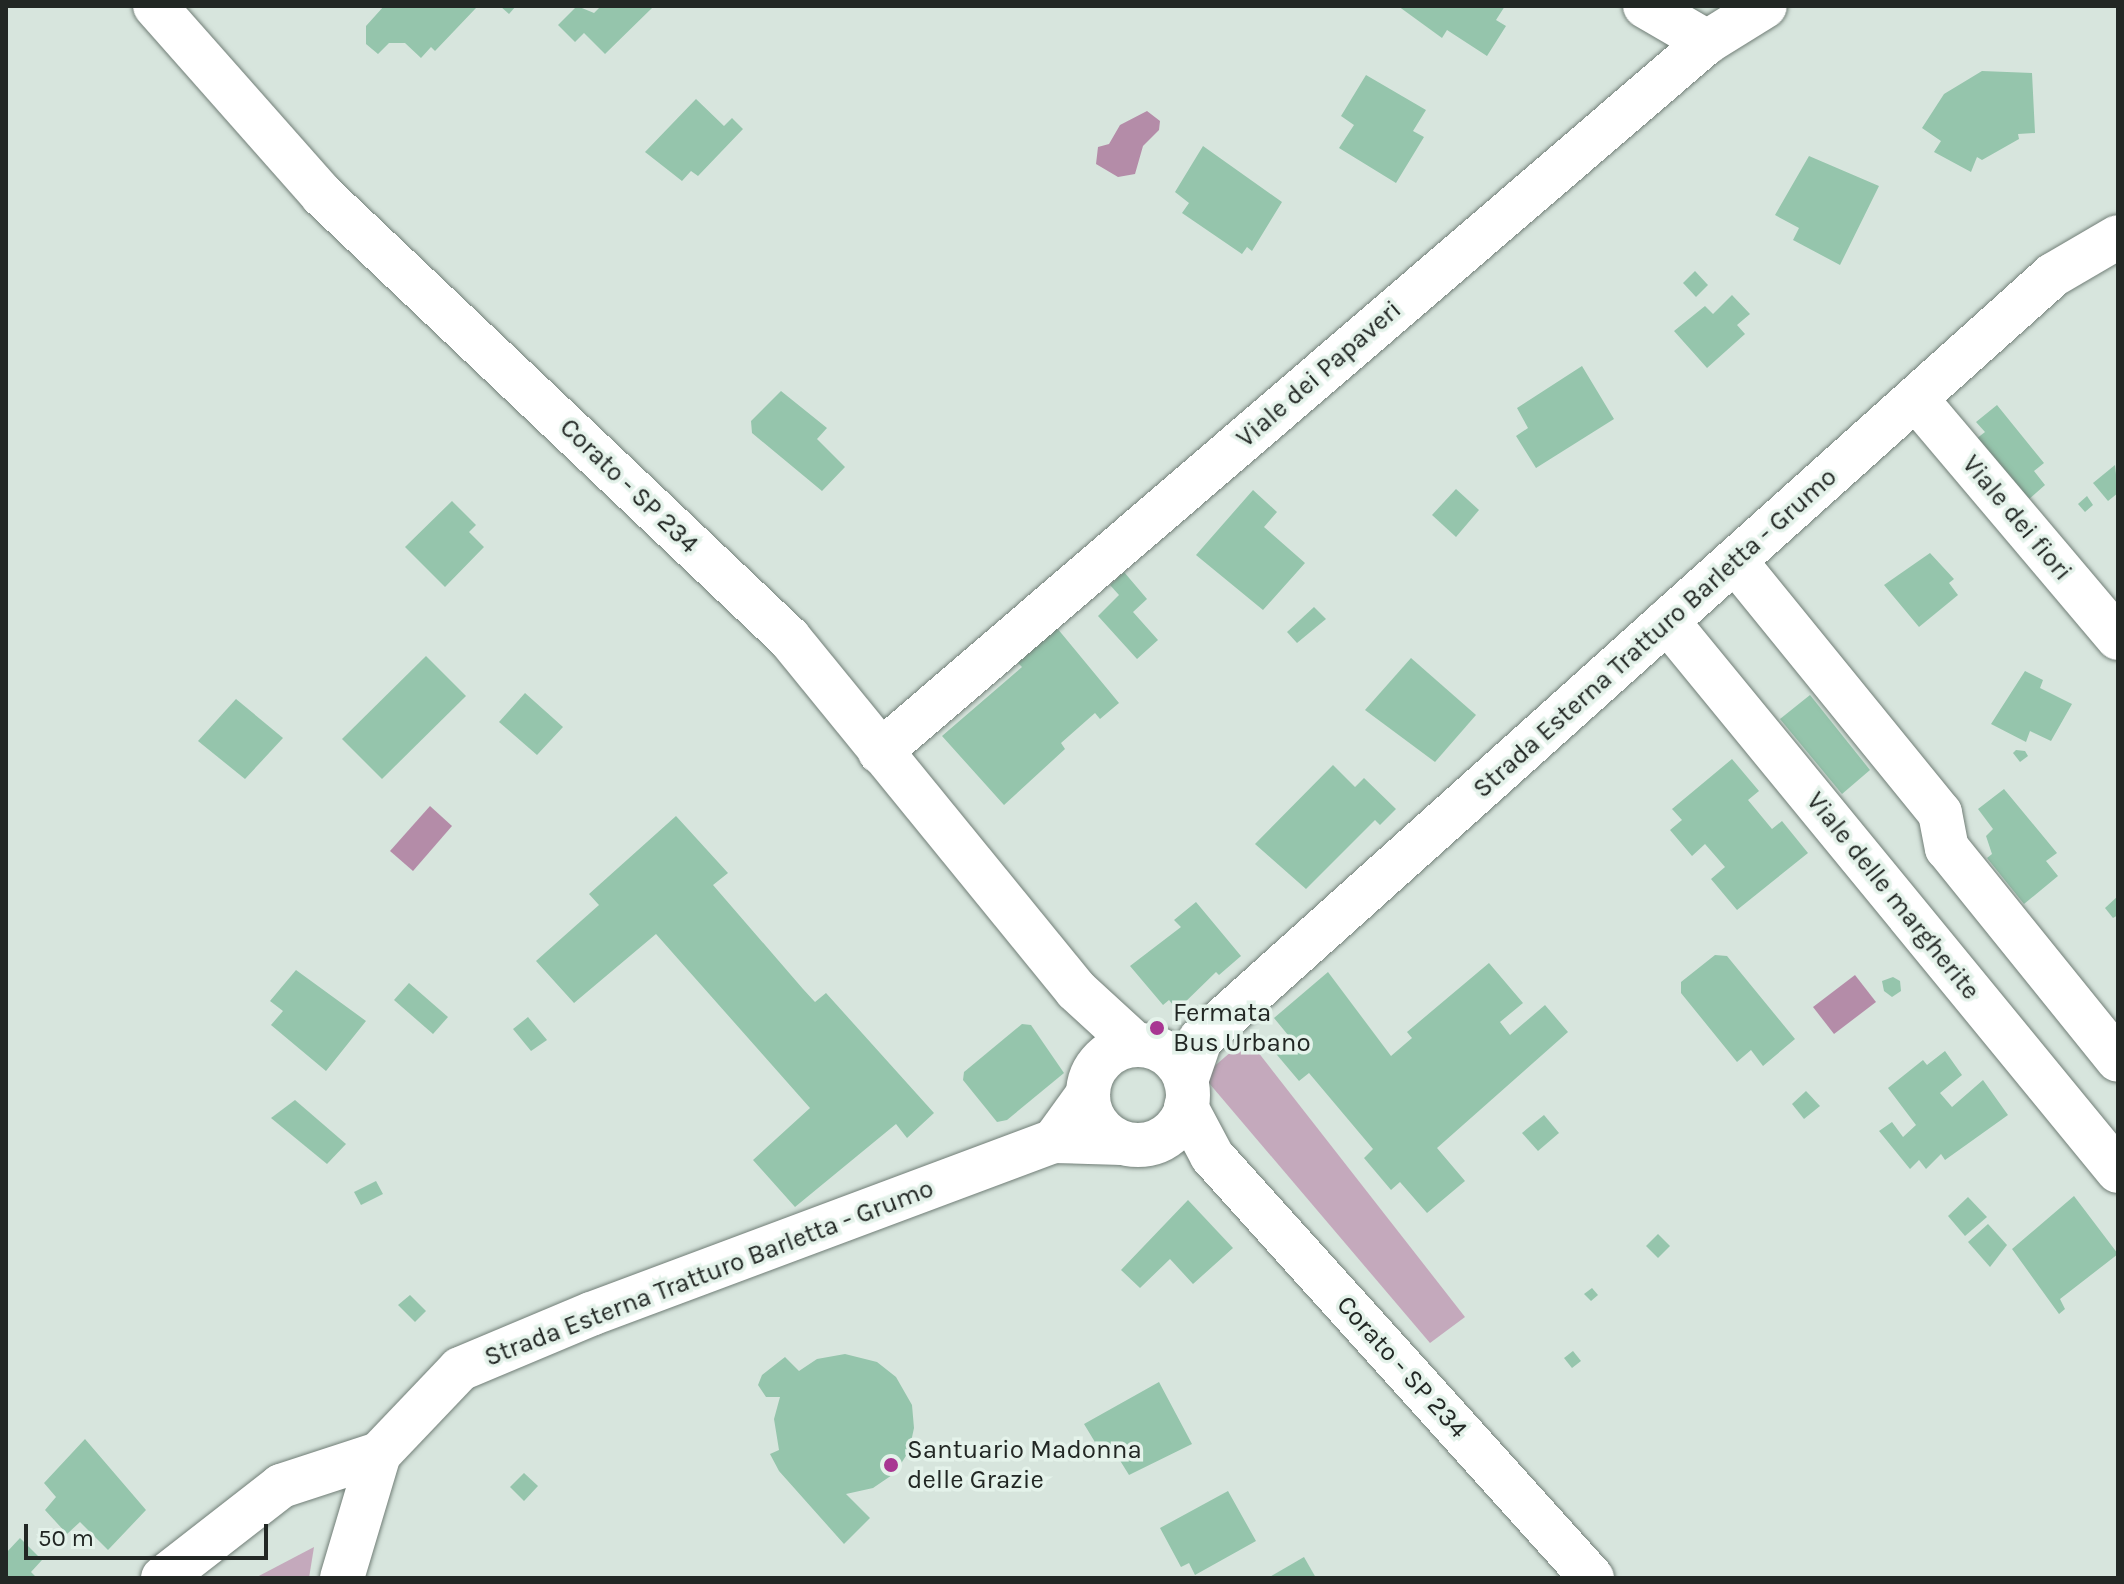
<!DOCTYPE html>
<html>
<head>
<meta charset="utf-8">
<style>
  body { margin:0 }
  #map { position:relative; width:2124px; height:1584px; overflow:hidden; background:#d7e5dd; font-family:Karla,sans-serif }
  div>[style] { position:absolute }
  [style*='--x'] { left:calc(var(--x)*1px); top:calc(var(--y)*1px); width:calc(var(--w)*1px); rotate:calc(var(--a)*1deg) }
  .green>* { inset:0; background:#c4a9bc }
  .water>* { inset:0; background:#b48ca8 }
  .building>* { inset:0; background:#95c5ac }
  .roads { filter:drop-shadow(0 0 2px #717e77) drop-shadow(0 0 2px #717e77) }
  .minor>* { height:44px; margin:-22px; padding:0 22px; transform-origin:22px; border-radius:22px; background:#fff }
  .major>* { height:44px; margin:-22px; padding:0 22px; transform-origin:22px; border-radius:22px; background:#fff }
  .major>.ring { margin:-22px; padding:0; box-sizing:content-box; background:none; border:44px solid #fff; border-radius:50% }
  .dots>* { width:22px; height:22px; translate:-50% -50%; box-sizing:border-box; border:4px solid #e4f2ea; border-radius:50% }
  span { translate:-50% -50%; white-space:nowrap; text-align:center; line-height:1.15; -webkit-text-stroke:7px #e4f2ea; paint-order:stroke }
  .street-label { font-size:26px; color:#222724 }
  .poi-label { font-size:26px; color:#222724 }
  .left { translate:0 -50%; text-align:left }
  .frame { position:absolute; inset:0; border:8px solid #222724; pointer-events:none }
  .scale { position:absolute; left:24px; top:1524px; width:244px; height:36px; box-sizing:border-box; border:4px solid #222724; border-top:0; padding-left:10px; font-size:24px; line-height:28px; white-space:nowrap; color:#222724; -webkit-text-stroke:6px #e4f2ea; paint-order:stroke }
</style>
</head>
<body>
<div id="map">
  <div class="green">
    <i style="clip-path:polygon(1247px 1038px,1465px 1317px,1430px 1343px,1203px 1076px)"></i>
    <i style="clip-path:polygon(314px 1547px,309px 1578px,255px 1578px)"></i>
  </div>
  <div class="water">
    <i style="clip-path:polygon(1147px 111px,1160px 121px,1159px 130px,1143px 146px,1135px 174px,1118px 177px,1096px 164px,1098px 147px,1109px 144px,1120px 125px)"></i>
    <i style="clip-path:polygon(430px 806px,452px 826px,413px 871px,390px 851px)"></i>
    <i style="clip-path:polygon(1855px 975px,1876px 1002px,1834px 1034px,1813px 1007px)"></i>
  </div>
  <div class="building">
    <i style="clip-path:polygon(384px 6px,473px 6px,476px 8px,435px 51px,431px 47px,421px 58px,405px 43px,389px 43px,378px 54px,366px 44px,366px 26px)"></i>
    <i style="clip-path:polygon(500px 6px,516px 6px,509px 14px)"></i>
    <i style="clip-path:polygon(577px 6px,594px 13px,601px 6px,652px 8px,605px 54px,584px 33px,575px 42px,558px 25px)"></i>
    <i style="clip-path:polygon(1398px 6px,1505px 6px,1496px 20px,1506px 26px,1487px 56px,1447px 30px,1442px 38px)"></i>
    <i style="clip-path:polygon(1982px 71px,2032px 73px,2035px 133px,2018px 134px,2019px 139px,1982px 160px,1977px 157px,1971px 172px,1934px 152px,1941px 141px,1922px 128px,1944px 94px)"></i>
    <i style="clip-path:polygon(1366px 75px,1426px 110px,1413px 131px,1424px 137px,1396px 183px,1339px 148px,1354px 125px,1341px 116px)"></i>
    <i style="clip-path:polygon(696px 99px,724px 126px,732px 118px,743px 129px,698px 176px,691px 171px,682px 181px,645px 152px)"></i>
    <i style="clip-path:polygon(1203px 146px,1282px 202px,1252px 251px,1247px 247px,1242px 254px,1182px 213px,1189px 203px,1175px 192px)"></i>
    <i style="clip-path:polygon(1809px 156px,1879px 186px,1840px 265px,1793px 240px,1799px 228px,1775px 215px)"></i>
    <i style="clip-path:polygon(1695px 271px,1708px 285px,1696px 297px,1683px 283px)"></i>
    <i style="clip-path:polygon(1732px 295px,1750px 314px,1737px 325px,1745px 334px,1707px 368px,1674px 331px,1705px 306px,1713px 314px)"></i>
    <i style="clip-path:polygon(1582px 366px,1614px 419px,1536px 468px,1516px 436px,1528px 428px,1517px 408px)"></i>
    <i style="clip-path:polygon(781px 391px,827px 428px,817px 439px,845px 467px,822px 491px,752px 433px,751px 421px)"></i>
    <i style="clip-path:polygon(1997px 405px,2044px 463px,2034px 471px,2045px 485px,2028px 500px,1971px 443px,1985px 432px,1976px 422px)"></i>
    <i style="clip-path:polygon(2115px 465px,2118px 493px,2108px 501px,2093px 483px)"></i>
    <i style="clip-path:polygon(1456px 489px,1479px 510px,1456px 537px,1432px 515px)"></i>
    <i style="clip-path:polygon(1253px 490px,1277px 512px,1264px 527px,1305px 563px,1263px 610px,1196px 555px)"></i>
    <i style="clip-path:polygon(2087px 496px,2093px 505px,2085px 512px,2078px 504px)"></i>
    <i style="clip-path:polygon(452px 501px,476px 525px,469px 532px,484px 547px,445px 587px,405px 547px)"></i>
    <i style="clip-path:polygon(1930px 553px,1954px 579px,1949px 583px,1958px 595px,1919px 627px,1884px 585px)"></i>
    <i style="clip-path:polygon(1124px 572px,1147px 599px,1133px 612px,1158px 640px,1137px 659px,1098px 616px,1119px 595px,1110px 585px)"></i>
    <i style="clip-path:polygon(1314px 607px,1326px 619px,1297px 643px,1287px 632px)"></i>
    <i style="clip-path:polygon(1057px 628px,1119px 703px,1100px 719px,1095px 713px,1061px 743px,1065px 749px,1004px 805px,942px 736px,1022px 667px,1018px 663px)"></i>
    <i style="clip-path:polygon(426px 656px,466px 696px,382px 779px,342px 739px)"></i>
    <i style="clip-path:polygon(1411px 658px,1476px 715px,1435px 762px,1365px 710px)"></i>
    <i style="clip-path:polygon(2025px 671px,2043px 680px,2040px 688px,2072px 704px,2051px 741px,2030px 731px,2026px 742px,1991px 724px)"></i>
    <i style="clip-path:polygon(525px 693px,563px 727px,537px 755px,499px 722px)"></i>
    <i style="clip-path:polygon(1810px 695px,1870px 770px,1842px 794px,1780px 719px)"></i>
    <i style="clip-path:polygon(236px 699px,283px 738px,245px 779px,198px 741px)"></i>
    <i style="clip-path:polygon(2016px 750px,2025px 751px,2028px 756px,2020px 762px,2013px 753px)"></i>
    <i style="clip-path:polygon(1732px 759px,1759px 791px,1748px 800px,1772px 829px,1782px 821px,1808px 853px,1737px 910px,1711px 879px,1725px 867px,1705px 844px,1692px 856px,1670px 830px,1682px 820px,1672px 809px)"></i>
    <i style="clip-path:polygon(1333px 765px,1355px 787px,1364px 778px,1396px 809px,1380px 825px,1375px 820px,1306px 889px,1255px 844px)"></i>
    <i style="clip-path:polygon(2004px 789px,2057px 853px,2046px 861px,2058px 876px,2024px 904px,1987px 858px,1992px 854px,1986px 836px,1993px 829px,1978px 809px)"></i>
    <i style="clip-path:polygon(676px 816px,728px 873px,713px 885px,803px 989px,815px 1002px,826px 993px,934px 1113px,907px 1138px,896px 1124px,795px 1207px,753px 1160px,810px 1108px,656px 934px,574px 1003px,536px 961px,599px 905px,589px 894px)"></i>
    <i style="clip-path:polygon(2118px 896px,2118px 915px,2113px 918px,2105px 908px)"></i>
    <i style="clip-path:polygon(1196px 902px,1241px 956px,1219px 975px,1216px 972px,1177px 1010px,1169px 1000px,1163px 1005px,1130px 966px,1181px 927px,1174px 920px)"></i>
    <i style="clip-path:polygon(1715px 955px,1727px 956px,1795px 1039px,1763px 1066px,1751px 1050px,1737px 1062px,1681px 993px,1681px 982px)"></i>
    <i style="clip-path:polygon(1489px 963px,1523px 1003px,1500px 1022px,1510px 1035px,1545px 1005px,1568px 1032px,1437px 1148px,1465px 1181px,1427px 1213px,1400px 1182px,1391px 1190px,1364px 1158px,1373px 1149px,1309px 1073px,1299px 1081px,1272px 1049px,1288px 1035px,1274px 1018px,1328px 972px,1391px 1056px,1412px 1038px,1407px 1032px)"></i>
    <i style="clip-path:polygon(296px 970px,366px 1021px,326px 1071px,271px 1025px,283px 1011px,270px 1001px)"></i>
    <i style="clip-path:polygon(1893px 977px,1900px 981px,1901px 991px,1892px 997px,1884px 991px,1882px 981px)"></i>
    <i style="clip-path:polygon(409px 983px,448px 1017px,433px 1034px,394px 1000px)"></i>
    <i style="clip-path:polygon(528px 1017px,547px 1040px,531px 1051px,513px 1029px)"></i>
    <i style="clip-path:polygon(1022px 1024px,1031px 1025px,1064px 1073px,1007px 1120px,997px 1122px,963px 1080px,964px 1072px)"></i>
    <i style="clip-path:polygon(1945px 1051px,1962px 1075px,1940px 1093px,1952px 1107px,1983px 1080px,2008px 1115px,1945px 1160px,1941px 1154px,1926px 1169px,1919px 1160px,1910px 1169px,1879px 1131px,1892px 1122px,1903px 1137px,1916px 1125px,1888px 1088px,1923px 1060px,1927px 1065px)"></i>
    <i style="clip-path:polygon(1806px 1091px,1820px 1106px,1804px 1119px,1792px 1104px)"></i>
    <i style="clip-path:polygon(295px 1100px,346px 1144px,327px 1164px,271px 1118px)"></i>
    <i style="clip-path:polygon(1544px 1115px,1559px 1133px,1538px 1151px,1522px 1133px)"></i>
    <i style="clip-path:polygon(376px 1181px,383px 1194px,361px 1205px,354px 1192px)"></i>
    <i style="clip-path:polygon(2074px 1196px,2118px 1254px,2060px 1299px,2065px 1309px,2059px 1314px,2012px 1249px)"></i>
    <i style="clip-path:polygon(1968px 1197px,1987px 1217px,1965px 1236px,1948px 1216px)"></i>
    <i style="clip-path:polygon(1188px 1200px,1233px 1248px,1193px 1284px,1170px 1259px,1140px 1288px,1121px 1270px)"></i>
    <i style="clip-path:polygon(1988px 1224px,2007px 1245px,1990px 1267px,1968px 1242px)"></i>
    <i style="clip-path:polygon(1658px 1234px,1670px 1246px,1658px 1258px,1646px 1246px)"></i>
    <i style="clip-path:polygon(1592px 1288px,1598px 1295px,1591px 1301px,1584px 1294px)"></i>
    <i style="clip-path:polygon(410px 1295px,426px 1311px,415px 1322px,398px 1305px)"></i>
    <i style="clip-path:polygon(1573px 1351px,1581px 1361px,1572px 1368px,1564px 1358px)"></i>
    <i style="clip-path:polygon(845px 1354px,877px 1362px,896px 1377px,912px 1405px,914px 1428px,909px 1451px,895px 1473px,873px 1488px,846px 1494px,870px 1518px,844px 1544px,779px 1471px,770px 1454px,779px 1450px,774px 1419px,780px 1397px,766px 1397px,758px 1385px,762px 1375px,785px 1357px,799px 1371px,817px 1359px)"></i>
    <i style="clip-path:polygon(1159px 1382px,1192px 1444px,1129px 1475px,1111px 1446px,1101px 1452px,1084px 1424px)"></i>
    <i style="clip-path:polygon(85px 1439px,146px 1510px,108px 1550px,80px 1522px,67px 1534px,45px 1510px,56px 1497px,44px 1483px)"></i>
    <i style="clip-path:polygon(524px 1473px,538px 1486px,524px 1501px,510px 1487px)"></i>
    <i style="clip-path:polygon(1228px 1491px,1256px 1541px,1195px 1575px,1189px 1563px,1181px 1567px,1160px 1528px)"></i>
    <i style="clip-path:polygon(20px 1538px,42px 1560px,31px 1572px,37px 1578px,6px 1578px,6px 1553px)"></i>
    <i style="clip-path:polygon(1304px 1557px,1316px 1578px,1268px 1578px)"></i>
  </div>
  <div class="roads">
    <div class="minor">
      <i style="--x:1645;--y:6;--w:72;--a:30.1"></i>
      <i style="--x:1916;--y:399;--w:313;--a:49.8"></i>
      <i style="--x:1735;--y:561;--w:325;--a:50.9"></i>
      <i style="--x:1940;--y:813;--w:36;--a:79"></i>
      <i style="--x:1947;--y:848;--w:272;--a:51.1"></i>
      <i style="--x:1667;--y:621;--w:711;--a:50.65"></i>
      <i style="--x:880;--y:752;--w:1090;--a:-40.65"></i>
      <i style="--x:1707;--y:42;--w:68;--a:-31.8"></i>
      <i style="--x:1186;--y:1081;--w:43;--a:-71.1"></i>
      <i style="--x:1200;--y:1040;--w:1146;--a:-41.89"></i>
      <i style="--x:2053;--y:275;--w:75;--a:-30.3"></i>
      <i style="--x:1054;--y:1141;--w:58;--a:-54.1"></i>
      <i style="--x:163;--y:1578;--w:150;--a:-37.9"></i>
      <i style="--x:281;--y:1486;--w:103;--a:-18.1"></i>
      <i style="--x:342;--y:1578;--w:129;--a:-73.4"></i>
      <i style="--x:379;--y:1454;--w:117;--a:-46.4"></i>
      <i style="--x:460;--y:1369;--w:142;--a:-22.8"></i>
      <i style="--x:591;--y:1314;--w:494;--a:-20.5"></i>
      <i style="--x:1054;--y:1141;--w:68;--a:1.7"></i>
    </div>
    <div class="major">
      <i style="--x:155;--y:6;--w:252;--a:48.5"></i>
      <i style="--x:322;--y:195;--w:644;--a:43.49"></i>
      <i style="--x:789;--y:638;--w:454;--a:50.8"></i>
      <i style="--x:1076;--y:990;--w:81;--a:42.5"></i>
      <i class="ring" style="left:1088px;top:1045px;width:56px;height:56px"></i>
      <i style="--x:1186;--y:1107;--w:55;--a:62"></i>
      <i style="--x:1212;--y:1156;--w:568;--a:48"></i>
    </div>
  </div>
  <div class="dots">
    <i style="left:1157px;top:1028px;background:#a83692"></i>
    <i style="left:891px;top:1465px;background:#a83692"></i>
  </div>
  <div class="street-label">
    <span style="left:1319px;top:374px;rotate:-41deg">Viale dei Papaveri</span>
    <span style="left:629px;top:486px;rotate:44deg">Corato - SP 234</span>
    <span style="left:2017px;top:518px;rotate:50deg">Viale dei fiori</span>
    <span style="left:1655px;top:633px;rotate:-42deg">Strada Esterna Tratturo Barletta - Grumo</span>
    <span style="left:1893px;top:896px;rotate:51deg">Viale delle margherite</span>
    <span style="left:709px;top:1273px;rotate:-21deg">Strada Esterna Tratturo Barletta - Grumo</span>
    <span style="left:1402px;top:1367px;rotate:48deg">Corato - SP 234</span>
  </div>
  <div class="poi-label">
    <span class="left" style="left:1173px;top:1028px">Fermata<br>Bus Urbano</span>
    <span class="left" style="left:907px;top:1465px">Santuario Madonna<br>delle Grazie</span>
  </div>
  <div class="frame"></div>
  <div class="scale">50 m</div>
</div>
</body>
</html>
